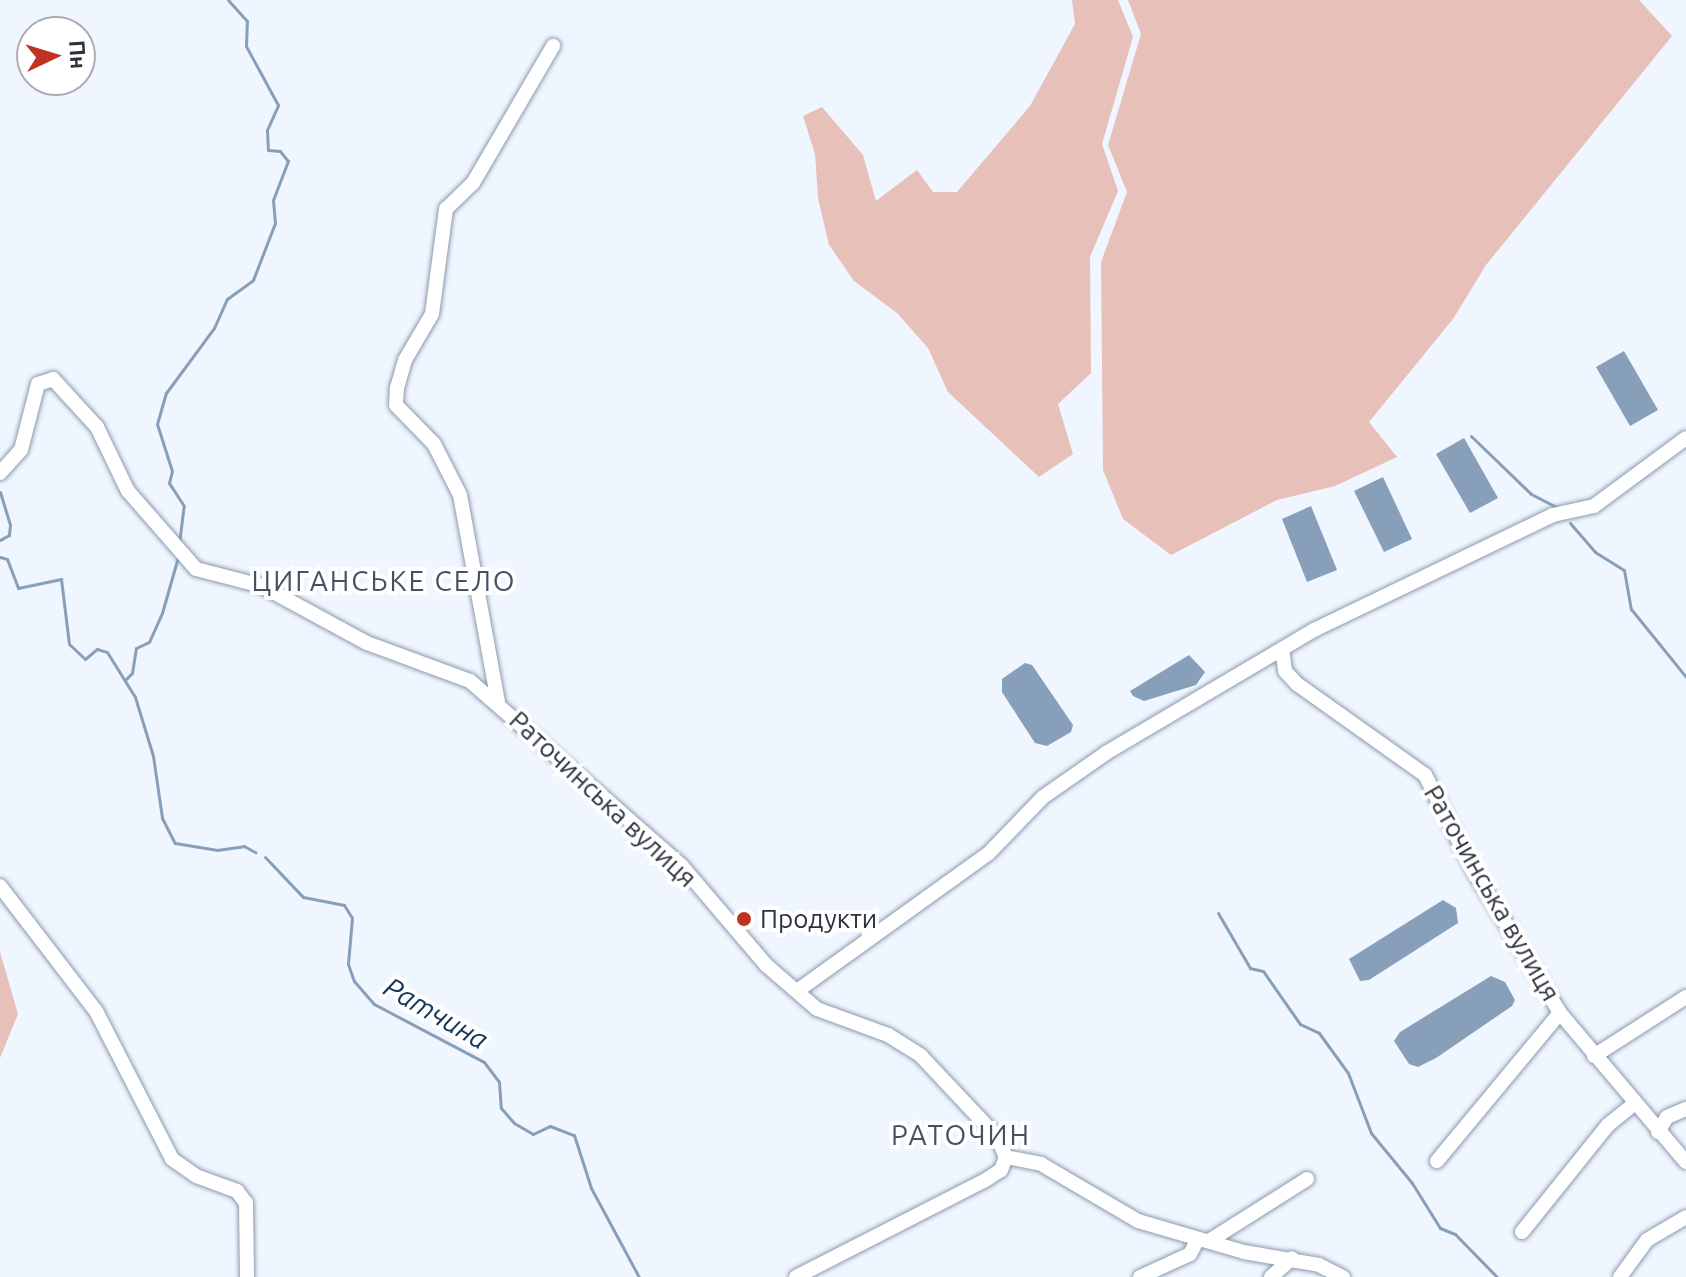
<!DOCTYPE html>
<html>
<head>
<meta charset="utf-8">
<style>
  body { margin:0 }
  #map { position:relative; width:1686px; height:1277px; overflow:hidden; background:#eff6ff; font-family:Ubuntu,sans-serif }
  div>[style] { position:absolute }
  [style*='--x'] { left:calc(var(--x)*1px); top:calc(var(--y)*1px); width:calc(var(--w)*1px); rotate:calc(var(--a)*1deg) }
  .green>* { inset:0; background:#e6c0b9 }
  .water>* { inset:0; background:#889fba }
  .stream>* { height:3px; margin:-1.5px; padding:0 1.5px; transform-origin:1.5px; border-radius:1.5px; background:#889fba }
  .roads { filter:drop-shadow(0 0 2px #8a9aad) drop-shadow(0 0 2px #8a9aad) }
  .minor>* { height:14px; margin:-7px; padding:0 7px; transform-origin:7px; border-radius:7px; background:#fff }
  .dots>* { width:22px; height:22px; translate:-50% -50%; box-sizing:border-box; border:4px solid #fff; border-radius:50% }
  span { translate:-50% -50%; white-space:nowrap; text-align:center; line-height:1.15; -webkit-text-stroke:8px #fff; paint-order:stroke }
  .street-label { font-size:26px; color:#2d333b }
  .poi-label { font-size:26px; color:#2d333b }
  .left { translate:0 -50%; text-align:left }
  .neighbourhood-label { font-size:28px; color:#445364; letter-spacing:2px }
  .water-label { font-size:28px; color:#13365b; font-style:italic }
  .north { position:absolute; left:16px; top:16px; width:80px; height:80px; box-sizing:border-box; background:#fff; border:2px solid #abadb1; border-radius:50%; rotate:86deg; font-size:22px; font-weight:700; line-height:32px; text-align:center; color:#2d333b }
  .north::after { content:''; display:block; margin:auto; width:28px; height:36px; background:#c03323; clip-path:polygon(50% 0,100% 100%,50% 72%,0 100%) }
</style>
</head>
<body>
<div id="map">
  <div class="green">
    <i style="clip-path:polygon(1072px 0,1118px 0,1133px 37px,1102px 144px,1118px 191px,1090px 257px,1091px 373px,1058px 404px,1073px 454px,1039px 477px,948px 392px,928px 348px,897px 313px,854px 281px,829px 245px,818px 198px,815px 154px,803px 116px,822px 107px,863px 155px,876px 201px,917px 170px,933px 192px,957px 192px,1030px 106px,1075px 24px)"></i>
    <i style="clip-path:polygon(1128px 0,1639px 0,1672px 36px,1486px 265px,1453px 319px,1369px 422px,1397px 457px,1335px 486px,1277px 500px,1171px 555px,1123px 519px,1103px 470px,1101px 262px,1127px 192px,1108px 145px,1141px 34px)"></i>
    <i style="clip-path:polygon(0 952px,18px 1014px,0 1058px)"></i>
  </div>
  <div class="water">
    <i style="clip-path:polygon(1624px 351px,1658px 410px,1630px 426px,1596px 367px)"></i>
    <i style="clip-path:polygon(1464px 438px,1498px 498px,1470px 513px,1436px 454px)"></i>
    <i style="clip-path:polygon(1383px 477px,1412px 539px,1384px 552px,1354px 491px)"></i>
    <i style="clip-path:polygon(1311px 506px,1337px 570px,1307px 582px,1282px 519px)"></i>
    <i style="clip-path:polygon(1189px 655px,1205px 672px,1196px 685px,1144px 701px,1133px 696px,1130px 691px)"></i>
    <i style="clip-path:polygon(1025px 663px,1032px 665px,1073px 725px,1071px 732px,1047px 746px,1035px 743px,1002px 692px,1002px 679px)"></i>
    <i style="clip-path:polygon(1443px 900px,1456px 908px,1458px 923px,1369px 980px,1360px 981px,1349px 959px)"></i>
    <i style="clip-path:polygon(1491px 976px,1505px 982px,1515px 1000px,1512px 1006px,1436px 1058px,1418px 1067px,1409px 1064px,1394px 1041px,1400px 1032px)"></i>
  </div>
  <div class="stream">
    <i style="--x:1471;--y:436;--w:83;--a:44"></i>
    <i style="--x:1531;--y:494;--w:33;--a:27"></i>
    <i style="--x:0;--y:492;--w:34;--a:73"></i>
    <i style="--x:10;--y:525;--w:10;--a:96"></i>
    <i style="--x:9;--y:535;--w:10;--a:151"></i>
    <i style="--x:1570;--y:523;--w:38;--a:49"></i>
    <i style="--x:1595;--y:552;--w:34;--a:32"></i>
    <i style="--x:1624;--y:570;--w:40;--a:80"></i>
    <i style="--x:1631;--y:609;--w:87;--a:51"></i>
    <i style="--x:179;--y:544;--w:38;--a:-83"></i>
    <i style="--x:184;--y:506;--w:27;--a:-123"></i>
    <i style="--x:169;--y:483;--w:12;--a:-76"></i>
    <i style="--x:172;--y:471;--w:49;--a:-107.7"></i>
    <i style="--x:157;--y:424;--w:32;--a:-74"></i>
    <i style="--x:166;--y:393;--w:81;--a:-53.6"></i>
    <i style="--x:214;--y:328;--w:32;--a:-66"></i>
    <i style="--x:227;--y:299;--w:32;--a:-36"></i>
    <i style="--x:253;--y:280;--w:61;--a:-68.9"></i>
    <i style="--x:275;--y:223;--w:23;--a:-95"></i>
    <i style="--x:273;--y:200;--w:42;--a:-69"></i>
    <i style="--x:288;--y:161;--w:13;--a:-129"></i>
    <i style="--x:280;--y:151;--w:12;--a:-175"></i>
    <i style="--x:268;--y:150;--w:20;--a:-93"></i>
    <i style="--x:267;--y:130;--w:27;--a:-66"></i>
    <i style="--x:278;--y:105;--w:67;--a:-118.5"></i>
    <i style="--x:246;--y:46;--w:25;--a:-88"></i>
    <i style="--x:247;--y:21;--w:28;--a:-132"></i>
    <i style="--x:0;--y:557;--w:7;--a:16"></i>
    <i style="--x:7;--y:559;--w:31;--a:69"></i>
    <i style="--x:18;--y:588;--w:44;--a:-11.8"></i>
    <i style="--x:61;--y:579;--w:65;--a:83"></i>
    <i style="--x:69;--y:644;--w:22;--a:43"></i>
    <i style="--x:85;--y:659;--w:16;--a:-40"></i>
    <i style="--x:97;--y:649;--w:10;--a:17"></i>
    <i style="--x:107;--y:652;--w:53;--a:58.1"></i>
    <i style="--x:135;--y:697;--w:62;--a:73"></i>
    <i style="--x:153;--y:756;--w:63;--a:81.7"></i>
    <i style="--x:162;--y:818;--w:28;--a:63"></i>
    <i style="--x:175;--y:843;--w:43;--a:9.5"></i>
    <i style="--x:217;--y:850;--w:27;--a:-8"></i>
    <i style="--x:244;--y:846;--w:13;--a:29"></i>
    <i style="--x:125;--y:680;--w:10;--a:-45"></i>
    <i style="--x:132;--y:673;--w:25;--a:-81"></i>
    <i style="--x:136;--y:648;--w:14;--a:-25"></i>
    <i style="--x:149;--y:642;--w:32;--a:-66"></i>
    <i style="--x:162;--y:613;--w:58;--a:-74.1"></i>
    <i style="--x:265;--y:857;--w:55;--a:46.5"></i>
    <i style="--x:303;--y:897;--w:42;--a:11"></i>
    <i style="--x:344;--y:905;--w:15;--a:58"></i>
    <i style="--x:352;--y:918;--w:46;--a:95"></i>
    <i style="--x:348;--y:964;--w:18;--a:71"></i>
    <i style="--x:354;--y:981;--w:30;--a:49"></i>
    <i style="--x:374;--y:1004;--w:124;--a:27.8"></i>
    <i style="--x:484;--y:1062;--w:25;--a:53"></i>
    <i style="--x:499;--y:1082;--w:26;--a:86"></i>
    <i style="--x:501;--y:1108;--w:20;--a:49"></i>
    <i style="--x:514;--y:1123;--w:22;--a:30"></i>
    <i style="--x:533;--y:1134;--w:19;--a:-25"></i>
    <i style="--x:550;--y:1126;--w:26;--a:21"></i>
    <i style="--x:574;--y:1135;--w:56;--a:72.2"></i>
    <i style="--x:591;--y:1188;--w:101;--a:61.7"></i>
    <i style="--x:1218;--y:913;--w:64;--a:59.8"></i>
    <i style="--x:1250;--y:968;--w:13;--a:13"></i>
    <i style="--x:1263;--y:971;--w:65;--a:55.1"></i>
    <i style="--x:1300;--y:1024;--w:21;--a:25"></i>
    <i style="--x:1319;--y:1033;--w:49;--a:54.1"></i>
    <i style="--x:1348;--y:1073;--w:64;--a:69"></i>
    <i style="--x:1371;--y:1133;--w:65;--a:50.6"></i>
    <i style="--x:1412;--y:1183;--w:53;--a:58.1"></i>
    <i style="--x:1440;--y:1228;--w:16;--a:22"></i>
    <i style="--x:1455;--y:1234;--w:60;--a:45.7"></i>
  </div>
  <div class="roads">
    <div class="minor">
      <i style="--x:0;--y:473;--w:31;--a:-48"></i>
      <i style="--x:21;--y:450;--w:68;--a:-75.6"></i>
      <i style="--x:38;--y:384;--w:16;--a:-18"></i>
      <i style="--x:53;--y:379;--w:65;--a:47.5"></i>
      <i style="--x:97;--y:427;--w:71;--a:64.2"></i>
      <i style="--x:128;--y:491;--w:103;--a:48.9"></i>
      <i style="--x:196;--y:569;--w:68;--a:14.4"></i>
      <i style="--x:262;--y:586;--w:119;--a:28.5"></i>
      <i style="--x:367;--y:643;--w:110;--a:20.3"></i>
      <i style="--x:470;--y:681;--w:280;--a:41.1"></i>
      <i style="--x:681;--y:865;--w:131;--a:49.6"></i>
      <i style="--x:766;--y:965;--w:67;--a:40.8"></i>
      <i style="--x:817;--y:1009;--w:76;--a:20.1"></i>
      <i style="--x:888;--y:1035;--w:39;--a:32"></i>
      <i style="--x:921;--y:1056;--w:111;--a:46.8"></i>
      <i style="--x:997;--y:1137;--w:22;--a:66"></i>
      <i style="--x:1006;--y:1157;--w:36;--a:11"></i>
      <i style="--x:1041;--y:1164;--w:113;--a:30.4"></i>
      <i style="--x:1138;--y:1221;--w:110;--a:16.3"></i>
      <i style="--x:1244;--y:1252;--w:76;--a:9.8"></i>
      <i style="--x:1319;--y:1265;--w:27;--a:27"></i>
      <i style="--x:1282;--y:649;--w:22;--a:82"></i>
      <i style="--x:1285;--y:671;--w:18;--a:47"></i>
      <i style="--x:1297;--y:684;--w:157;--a:35.4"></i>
      <i style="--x:1425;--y:775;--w:110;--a:63"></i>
      <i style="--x:1475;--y:873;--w:164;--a:58.7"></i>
      <i style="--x:1560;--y:1013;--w:195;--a:49.8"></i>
      <i style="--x:498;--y:702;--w:210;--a:-100.4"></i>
      <i style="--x:460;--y:495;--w:57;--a:-117"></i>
      <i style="--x:434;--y:444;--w:54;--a:-134.3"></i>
      <i style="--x:396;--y:405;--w:17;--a:-87"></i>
      <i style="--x:397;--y:388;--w:29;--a:-74"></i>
      <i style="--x:405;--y:360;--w:53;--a:-59.6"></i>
      <i style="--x:432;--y:314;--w:106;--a:-82.4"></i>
      <i style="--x:446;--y:209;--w:37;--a:-44"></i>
      <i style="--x:473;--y:183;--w:159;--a:-59.7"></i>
      <i style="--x:0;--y:886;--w:158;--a:52.5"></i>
      <i style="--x:96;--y:1011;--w:166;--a:62.8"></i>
      <i style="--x:172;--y:1159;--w:29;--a:35"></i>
      <i style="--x:196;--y:1176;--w:44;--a:20.1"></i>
      <i style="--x:237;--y:1191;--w:15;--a:53"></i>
      <i style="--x:246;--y:1203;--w:74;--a:89.2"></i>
      <i style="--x:797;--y:991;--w:235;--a:-35.7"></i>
      <i style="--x:988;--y:854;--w:79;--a:-46"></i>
      <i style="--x:1043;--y:797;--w:77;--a:-34.9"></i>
      <i style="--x:1106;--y:753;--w:242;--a:-30.6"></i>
      <i style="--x:1314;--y:630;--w:265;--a:-25.7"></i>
      <i style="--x:1553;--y:515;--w:42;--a:-12.4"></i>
      <i style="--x:1594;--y:506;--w:114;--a:-36.5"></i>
      <i style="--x:1594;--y:1056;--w:109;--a:-32.7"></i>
      <i style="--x:1658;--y:1132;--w:17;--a:-59"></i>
      <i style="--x:1667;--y:1117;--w:21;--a:-23"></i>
      <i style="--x:1437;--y:1161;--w:192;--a:-50.3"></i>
      <i style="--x:1522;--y:1232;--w:137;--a:-51.2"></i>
      <i style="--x:1608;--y:1125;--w:32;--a:-39"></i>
      <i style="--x:1209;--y:1241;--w:116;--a:-32.3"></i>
      <i style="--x:796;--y:1277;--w:211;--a:-27.1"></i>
      <i style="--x:984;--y:1181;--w:20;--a:-33"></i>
      <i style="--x:1001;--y:1170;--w:14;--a:-69"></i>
      <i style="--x:1140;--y:1277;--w:55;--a:-24.7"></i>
      <i style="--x:1190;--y:1254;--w:17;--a:-62"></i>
      <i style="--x:1271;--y:1277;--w:28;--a:-42"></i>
      <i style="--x:1620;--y:1277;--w:46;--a:-53.9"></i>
      <i style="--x:1647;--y:1240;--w:45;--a:-30.5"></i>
    </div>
  </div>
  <div class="dots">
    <i style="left:744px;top:919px;background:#c03323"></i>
  </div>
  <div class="street-label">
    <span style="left:603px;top:799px;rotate:43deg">Раточинська вулиця</span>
    <span style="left:1492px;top:893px;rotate:60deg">Раточинська вулиця</span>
  </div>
  <div class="poi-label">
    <span class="left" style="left:760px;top:919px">Продукти</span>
  </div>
  <div class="neighbourhood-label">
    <span style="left:384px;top:581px">ЦИГАНСЬКЕ СЕЛО</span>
    <span style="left:961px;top:1135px">РАТОЧИН</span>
  </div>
  <div class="water-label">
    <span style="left:436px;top:1013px;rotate:30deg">Ратчина</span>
  </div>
  <div class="north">Пн</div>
</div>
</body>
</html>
